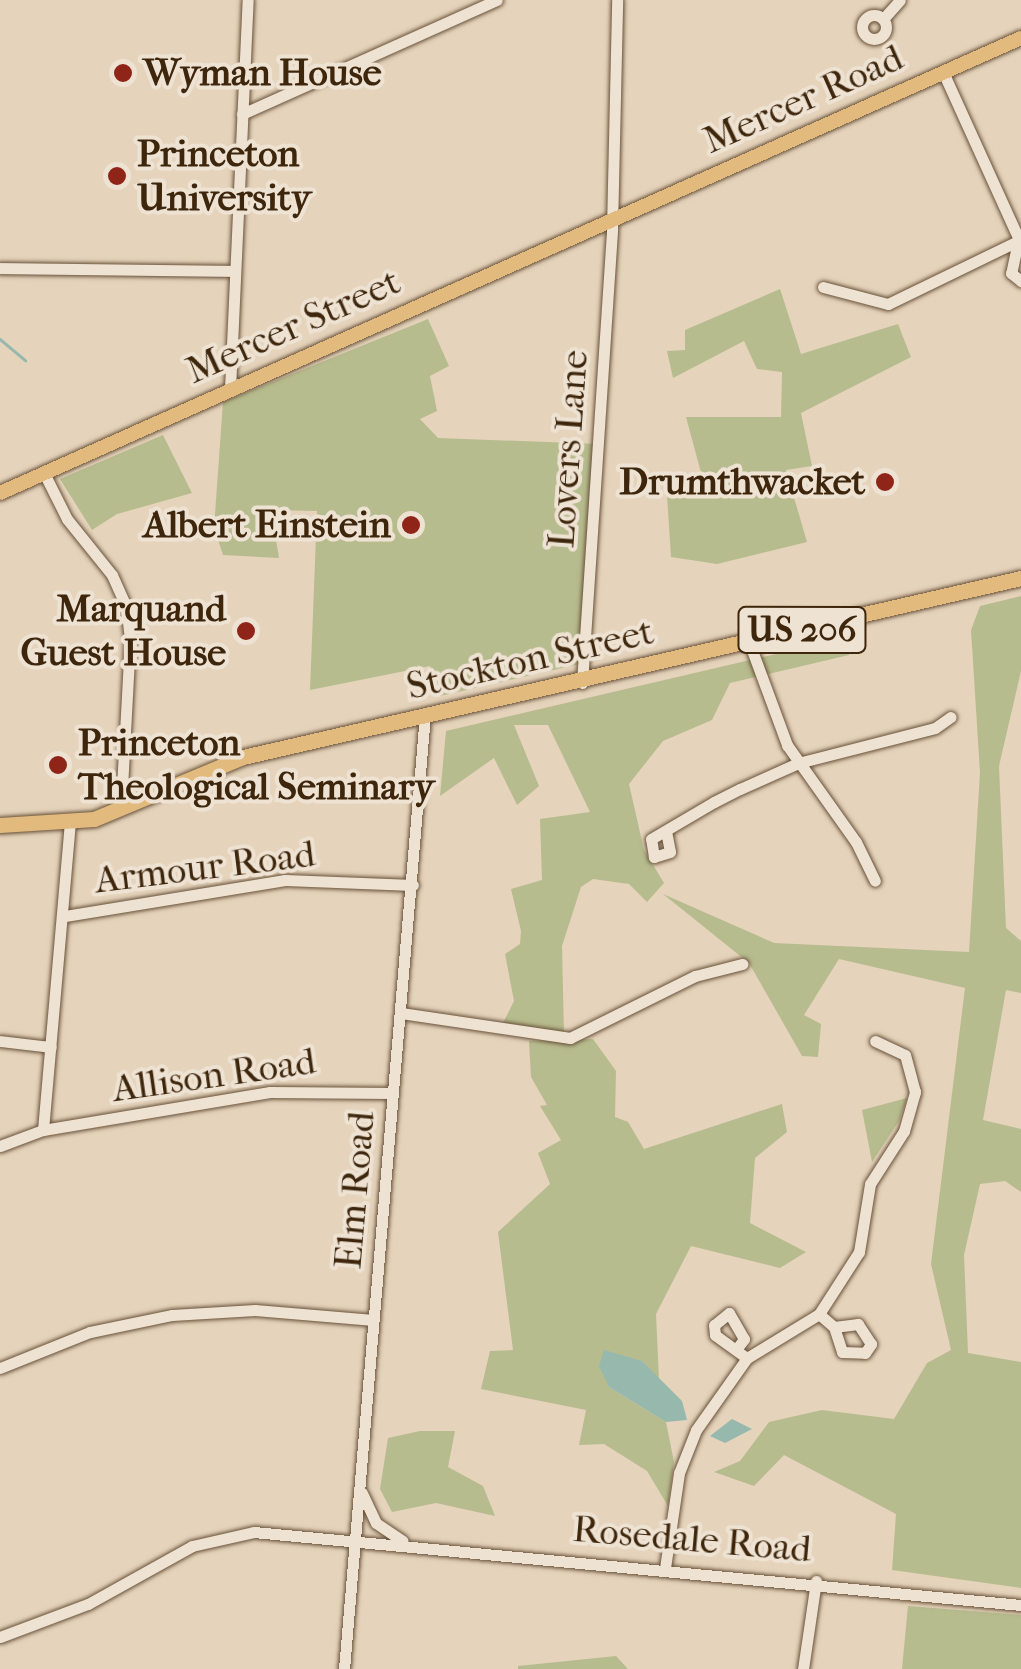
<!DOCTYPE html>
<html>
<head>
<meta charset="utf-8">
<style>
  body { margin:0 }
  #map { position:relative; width:1021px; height:1669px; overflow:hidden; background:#e5d3bb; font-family:"IM FELL French Canon",serif }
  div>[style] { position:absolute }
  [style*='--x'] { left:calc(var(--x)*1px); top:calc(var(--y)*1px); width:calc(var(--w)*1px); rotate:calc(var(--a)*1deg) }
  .green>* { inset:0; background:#b7bc8e }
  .water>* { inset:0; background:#96b8ad }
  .stream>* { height:2.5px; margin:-1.25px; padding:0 1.25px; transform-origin:1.25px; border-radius:1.25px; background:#96b8ad }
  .roads { filter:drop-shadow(0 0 2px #685138) drop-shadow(0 0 2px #685138) }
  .minor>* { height:11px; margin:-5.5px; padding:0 5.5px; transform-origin:5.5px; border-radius:5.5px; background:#eee2d3 }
  .minor>.ring { margin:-5.5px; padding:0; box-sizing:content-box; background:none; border:11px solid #eee2d3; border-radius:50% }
  .major>* { height:14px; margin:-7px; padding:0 7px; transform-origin:7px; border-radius:7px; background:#e2ba7e }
  .highway>* { height:15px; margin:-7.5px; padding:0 7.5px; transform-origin:7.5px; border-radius:7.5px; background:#e2ba7e }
  .dots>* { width:28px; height:28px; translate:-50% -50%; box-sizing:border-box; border:5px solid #eee2d3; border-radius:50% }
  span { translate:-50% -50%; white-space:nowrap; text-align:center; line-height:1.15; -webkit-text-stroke:8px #eee2d3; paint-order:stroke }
  .shield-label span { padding:2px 8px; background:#eee2d3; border:2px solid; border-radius:8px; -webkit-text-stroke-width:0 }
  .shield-label { font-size:35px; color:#3e260c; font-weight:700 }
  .poi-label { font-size:38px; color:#3e260c; font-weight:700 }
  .left { translate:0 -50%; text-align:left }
  .right { translate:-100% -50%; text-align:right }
  .street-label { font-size:38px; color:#3e260c }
</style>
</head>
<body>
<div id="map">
  <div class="green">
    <i style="clip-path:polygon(780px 289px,801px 354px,898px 324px,911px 357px,801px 413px,812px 466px,786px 470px,807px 542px,717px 564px,671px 557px,666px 480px,703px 480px,686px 417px,781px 417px,782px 372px,757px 369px,744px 341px,673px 378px,667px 351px,685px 350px,685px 330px)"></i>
    <i style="clip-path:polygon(428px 319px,449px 366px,430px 376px,437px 411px,420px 419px,438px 438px,600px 444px,584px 663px,440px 696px,430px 666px,310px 690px,317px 511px,271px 510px,279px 558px,223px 555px,214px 528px,223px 402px)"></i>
    <i style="clip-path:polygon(163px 435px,192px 493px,117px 514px,92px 530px,60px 479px)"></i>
    <i style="clip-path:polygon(1021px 596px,1021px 671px,999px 766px,1006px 928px,1021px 941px,1021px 993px,1006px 990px,983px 1120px,1021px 1129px,1021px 1192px,1005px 1181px,980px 1184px,964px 1255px,968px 1353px,1021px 1362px,1021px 1588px,892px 1570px,896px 1514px,784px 1455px,754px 1486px,714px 1472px,740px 1461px,769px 1422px,822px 1410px,894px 1419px,927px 1363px,951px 1350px,931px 1264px,965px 988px,839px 959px,804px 1015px,821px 1024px,818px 1057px,802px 1056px,749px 963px,663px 894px,774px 943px,969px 952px,980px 773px,971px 630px,980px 606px)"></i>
    <i style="clip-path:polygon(844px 638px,849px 655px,730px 683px,712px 720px,663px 741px,629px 784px,644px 850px,664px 883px,647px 902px,629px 884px,593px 879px,581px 887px,562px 946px,564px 1035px,502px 1025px,514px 1001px,505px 954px,520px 944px,521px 931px,511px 889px,542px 880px,540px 819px,590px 812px,548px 725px,514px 725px,539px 786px,517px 805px,494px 758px,440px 796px,446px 731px)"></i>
    <i style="clip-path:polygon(593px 1039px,616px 1071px,615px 1117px,628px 1122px,644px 1149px,782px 1104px,787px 1132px,755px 1158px,750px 1223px,806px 1252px,780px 1268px,691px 1246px,656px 1314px,659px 1380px,642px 1361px,609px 1387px,666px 1422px,674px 1462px,668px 1506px,647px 1471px,604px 1444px,579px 1445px,586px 1410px,481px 1389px,490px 1351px,513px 1350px,498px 1232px,550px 1184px,538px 1153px,561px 1140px,540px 1106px,547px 1105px,531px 1077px,529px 1041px)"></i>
    <i style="clip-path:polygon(907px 1098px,899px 1121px,872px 1162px,862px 1110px)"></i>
    <i style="clip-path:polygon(420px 1431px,455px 1431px,448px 1467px,483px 1486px,495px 1516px,436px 1503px,392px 1512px,380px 1489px,388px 1438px)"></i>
    <i style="clip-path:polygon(908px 1606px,1021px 1615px,1021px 1669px,902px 1669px)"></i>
    <i style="clip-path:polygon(616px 1656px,628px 1669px,518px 1669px,518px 1666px)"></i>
  </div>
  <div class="water">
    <i style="clip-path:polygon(604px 1350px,642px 1361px,682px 1401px,687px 1420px,666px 1422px,609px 1387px,599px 1366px)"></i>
    <i style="clip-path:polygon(732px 1419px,752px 1429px,725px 1443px,710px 1436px)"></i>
  </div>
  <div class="stream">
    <i style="--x:0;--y:339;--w:33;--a:40"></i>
  </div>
  <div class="roads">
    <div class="minor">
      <i class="ring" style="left:862px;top:15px;width:13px;height:13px"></i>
      <i style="--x:883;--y:19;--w:25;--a:-48"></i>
      <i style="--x:943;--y:72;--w:189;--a:65.6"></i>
      <i style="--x:242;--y:114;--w:279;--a:-24.1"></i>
      <i style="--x:1018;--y:241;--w:33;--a:102"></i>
      <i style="--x:1011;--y:273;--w:13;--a:39"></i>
      <i style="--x:0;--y:268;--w:235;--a:0.7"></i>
      <i style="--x:823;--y:287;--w:67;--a:14.7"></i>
      <i style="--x:888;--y:304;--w:144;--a:-25.9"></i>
      <i style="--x:230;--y:389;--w:389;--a:-87.4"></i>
      <i style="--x:44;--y:473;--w:51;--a:63.4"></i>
      <i style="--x:67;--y:519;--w:72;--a:51.2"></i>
      <i style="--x:112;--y:575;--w:34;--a:66"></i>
      <i style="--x:126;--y:606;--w:34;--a:83"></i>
      <i style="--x:130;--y:640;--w:168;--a:93.1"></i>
      <i style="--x:749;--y:642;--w:110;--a:69.7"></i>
      <i style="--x:787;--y:745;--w:119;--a:54.6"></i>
      <i style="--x:856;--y:842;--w:43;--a:64"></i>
      <i style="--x:582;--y:683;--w:455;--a:-86.2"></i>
      <i style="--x:612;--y:229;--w:229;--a:-88.7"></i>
      <i style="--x:666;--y:831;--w:21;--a:79"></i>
      <i style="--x:670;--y:852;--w:17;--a:163"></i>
      <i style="--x:654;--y:857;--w:18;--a:-99"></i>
      <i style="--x:651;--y:839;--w:73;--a:-30.4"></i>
      <i style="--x:714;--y:802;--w:29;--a:-27"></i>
      <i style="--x:740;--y:789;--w:64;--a:-24.1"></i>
      <i style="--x:798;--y:763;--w:141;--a:-14.3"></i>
      <i style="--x:935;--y:728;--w:19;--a:-35"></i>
      <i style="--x:65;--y:916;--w:223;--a:-9.3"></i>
      <i style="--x:285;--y:880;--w:128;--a:2.2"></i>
      <i style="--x:401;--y:1013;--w:171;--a:8.4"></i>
      <i style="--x:570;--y:1038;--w:140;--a:-26.4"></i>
      <i style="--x:695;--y:976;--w:49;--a:-14.3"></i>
      <i style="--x:0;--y:1041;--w:51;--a:6.7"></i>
      <i style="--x:43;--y:1130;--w:307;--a:-85"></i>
      <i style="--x:0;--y:1146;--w:46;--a:-20.4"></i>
      <i style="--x:43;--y:1130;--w:230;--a:-9.5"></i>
      <i style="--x:270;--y:1092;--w:123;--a:0.5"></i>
      <i style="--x:819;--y:1314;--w:20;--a:41"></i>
      <i style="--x:834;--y:1327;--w:26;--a:72"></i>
      <i style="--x:842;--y:1352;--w:23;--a:2"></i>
      <i style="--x:865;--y:1353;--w:11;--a:-56"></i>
      <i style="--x:871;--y:1344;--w:24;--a:-123"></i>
      <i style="--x:858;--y:1324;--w:24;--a:173"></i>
      <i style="--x:738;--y:1347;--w:10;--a:-53"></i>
      <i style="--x:744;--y:1339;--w:30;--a:-120"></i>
      <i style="--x:729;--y:1313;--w:19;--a:141"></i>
      <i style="--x:714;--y:1325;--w:10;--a:84"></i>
      <i style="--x:715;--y:1335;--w:39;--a:36"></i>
      <i style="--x:0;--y:1368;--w:97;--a:-21.8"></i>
      <i style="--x:90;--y:1332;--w:84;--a:-11.7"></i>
      <i style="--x:172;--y:1315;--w:83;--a:-3.4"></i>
      <i style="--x:255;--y:1310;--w:119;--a:4.8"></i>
      <i style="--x:362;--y:1493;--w:33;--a:65"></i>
      <i style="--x:376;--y:1523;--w:32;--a:34"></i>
      <i style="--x:665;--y:1568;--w:96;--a:-81.6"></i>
      <i style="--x:679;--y:1473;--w:46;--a:-68.4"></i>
      <i style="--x:696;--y:1430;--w:88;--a:-54.7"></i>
      <i style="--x:747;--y:1358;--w:84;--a:-31.4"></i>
      <i style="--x:819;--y:1314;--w:74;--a:-57.2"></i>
      <i style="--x:859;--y:1252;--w:69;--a:-80.8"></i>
      <i style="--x:870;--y:1184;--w:63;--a:-57.3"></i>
      <i style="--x:904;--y:1131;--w:41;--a:-74.2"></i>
      <i style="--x:915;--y:1092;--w:38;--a:-105"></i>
      <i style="--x:905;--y:1055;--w:33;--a:-155"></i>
      <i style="--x:0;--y:1637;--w:94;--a:-20.6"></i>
      <i style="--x:88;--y:1604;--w:119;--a:-29.1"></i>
      <i style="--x:192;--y:1546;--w:64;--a:-12.7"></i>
      <i style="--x:254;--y:1532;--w:770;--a:5.44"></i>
      <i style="--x:344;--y:1669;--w:957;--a:-85.15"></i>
      <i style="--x:803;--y:1669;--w:89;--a:-81.6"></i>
    </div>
    <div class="major">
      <i style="--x:0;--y:493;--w:1118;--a:-24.02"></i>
    </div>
    <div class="highway">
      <i style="--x:0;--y:825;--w:94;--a:-3.7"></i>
      <i style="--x:94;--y:819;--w:161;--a:-22.6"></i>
      <i style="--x:243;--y:757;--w:798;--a:-12.96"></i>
    </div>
  </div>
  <div class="dots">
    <i style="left:123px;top:73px;background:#8f2418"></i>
    <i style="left:117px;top:176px;background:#8f2418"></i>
    <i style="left:885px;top:482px;background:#8f2418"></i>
    <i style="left:411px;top:525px;background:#8f2418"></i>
    <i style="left:246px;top:631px;background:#8f2418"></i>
    <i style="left:58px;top:765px;background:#8f2418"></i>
  </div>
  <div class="shield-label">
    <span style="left:802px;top:630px">US 206</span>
  </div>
  <div class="poi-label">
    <span class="left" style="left:143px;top:73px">Wyman House</span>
    <span class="left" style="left:137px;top:176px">Princeton<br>University</span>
    <span class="right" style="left:865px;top:482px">Drumthwacket</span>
    <span class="right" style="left:391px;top:525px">Albert Einstein</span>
    <span class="right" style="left:226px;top:631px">Marquand<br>Guest House</span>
    <span class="left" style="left:78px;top:765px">Princeton<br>Theological Seminary</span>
  </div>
  <div class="street-label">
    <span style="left:803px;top:99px;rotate:-24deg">Mercer Road</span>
    <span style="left:293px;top:326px;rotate:-24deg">Mercer Street</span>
    <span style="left:568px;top:449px;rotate:-86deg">Lovers Lane</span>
    <span style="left:530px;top:659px;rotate:-13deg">Stockton Street</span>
    <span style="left:205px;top:867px;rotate:-7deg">Armour Road</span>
    <span style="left:214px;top:1075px;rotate:-8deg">Allison Road</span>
    <span style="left:355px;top:1190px;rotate:-85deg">Elm Road</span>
    <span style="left:692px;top:1539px;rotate:5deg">Rosedale Road</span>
  </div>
</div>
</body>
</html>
